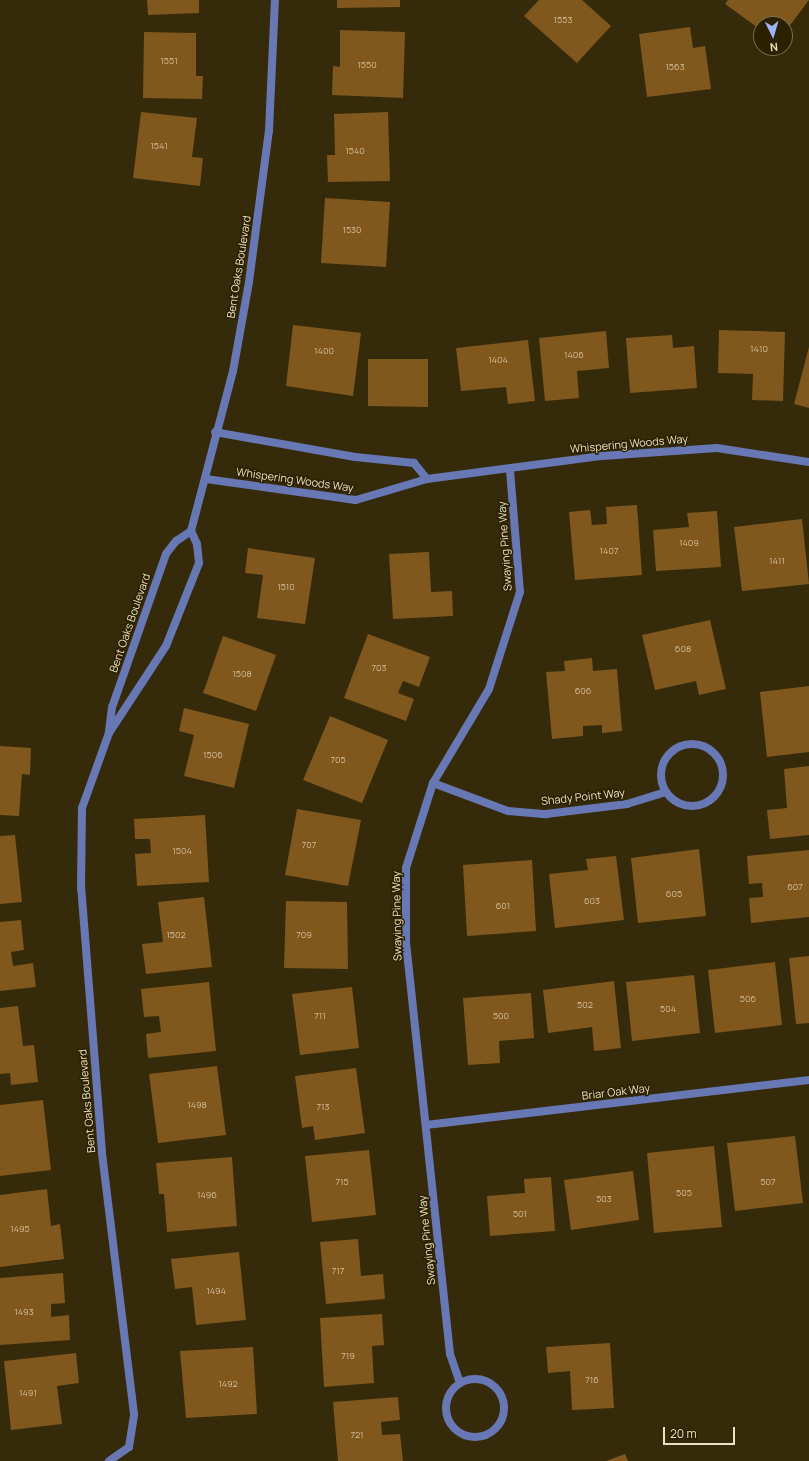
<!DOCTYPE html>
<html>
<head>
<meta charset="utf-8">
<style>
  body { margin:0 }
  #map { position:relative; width:809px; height:1461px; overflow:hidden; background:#352b0a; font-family:Manrope,sans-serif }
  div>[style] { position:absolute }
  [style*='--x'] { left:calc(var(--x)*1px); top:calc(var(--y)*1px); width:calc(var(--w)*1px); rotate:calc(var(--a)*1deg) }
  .building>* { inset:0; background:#80571d }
  .minor>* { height:8px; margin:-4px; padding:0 4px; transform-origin:4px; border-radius:4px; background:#6778b4 }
  .minor>.ring { margin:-4px; padding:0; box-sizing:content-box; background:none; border:8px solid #6778b4; border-radius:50% }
  span { translate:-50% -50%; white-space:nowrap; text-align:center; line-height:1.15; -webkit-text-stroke:3px #2b2101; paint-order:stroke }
  .number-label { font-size:9px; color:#d1be9a }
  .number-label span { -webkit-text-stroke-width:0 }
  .street-label { font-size:11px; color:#ece1c3 }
  .north { position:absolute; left:753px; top:16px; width:40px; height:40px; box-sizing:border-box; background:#2b2101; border:1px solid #786e4f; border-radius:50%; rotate:175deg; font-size:11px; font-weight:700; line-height:16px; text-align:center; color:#ece1c3 }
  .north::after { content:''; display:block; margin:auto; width:14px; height:18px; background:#9fb3fd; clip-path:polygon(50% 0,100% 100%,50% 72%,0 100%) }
  .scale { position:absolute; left:663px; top:1427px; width:72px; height:18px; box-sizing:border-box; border:2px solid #ece1c3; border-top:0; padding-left:5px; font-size:12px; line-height:14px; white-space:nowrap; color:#ece1c3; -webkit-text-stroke:3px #2b2101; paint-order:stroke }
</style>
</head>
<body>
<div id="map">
  <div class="building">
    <i style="clip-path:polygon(147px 0,199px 0,199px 13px,148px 15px)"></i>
    <i style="clip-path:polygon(337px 0,400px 0,400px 7px,337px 8px)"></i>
    <i style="clip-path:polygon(539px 0,582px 0,611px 26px,577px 63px,524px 16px)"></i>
    <i style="clip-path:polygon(728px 0,809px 0,785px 32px,785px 24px,761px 24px,761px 30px,725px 4px)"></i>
    <i style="clip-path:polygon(690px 27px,693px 48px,705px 46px,711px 89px,647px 97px,639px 34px)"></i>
    <i style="clip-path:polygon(340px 30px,405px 32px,403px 98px,332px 95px,333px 66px,340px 67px)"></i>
    <i style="clip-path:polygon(144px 32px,196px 33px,196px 76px,203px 76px,202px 99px,143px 98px)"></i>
    <i style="clip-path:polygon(141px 112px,197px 118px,192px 157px,203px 158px,200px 186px,133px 178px)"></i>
    <i style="clip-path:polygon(388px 112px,390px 181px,328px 182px,327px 155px,335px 155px,334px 114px)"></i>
    <i style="clip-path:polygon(325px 198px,390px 202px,386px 267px,321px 263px)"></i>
    <i style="clip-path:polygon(293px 325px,361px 333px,353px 396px,286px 386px)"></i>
    <i style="clip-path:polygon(719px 330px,785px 332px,783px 401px,752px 400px,753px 374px,718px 373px)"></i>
    <i style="clip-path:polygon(606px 331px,609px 368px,577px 371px,579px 398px,545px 401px,539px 338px)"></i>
    <i style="clip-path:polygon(672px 335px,673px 348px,694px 346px,697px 388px,630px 393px,626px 338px)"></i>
    <i style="clip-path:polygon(528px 340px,535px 401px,508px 404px,506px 387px,461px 391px,456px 348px)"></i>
    <i style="clip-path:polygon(809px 347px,809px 408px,794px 404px)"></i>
    <i style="clip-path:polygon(368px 359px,428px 359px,428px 407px,368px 406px)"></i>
    <i style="clip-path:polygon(637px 505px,642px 575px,575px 580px,569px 512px,590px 510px,592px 525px,607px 524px,606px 507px)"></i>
    <i style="clip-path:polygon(717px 511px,721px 567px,656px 571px,653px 530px,689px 527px,687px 513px)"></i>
    <i style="clip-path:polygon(802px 519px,809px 584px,742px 591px,734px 527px)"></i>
    <i style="clip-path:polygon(248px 548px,315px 558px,305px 624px,257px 618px,263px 575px,245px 573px)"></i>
    <i style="clip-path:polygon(429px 552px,431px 592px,452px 591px,453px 616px,393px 619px,389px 554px)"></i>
    <i style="clip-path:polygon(710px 620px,726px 689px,699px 695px,696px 681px,655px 690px,642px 635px)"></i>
    <i style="clip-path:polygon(368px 634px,430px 657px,419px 687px,403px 681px,398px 693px,414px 699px,406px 721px,344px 698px)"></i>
    <i style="clip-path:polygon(223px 636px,276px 655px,256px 711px,203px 693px)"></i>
    <i style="clip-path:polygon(592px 658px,593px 671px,617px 669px,622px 731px,602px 733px,602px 725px,583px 726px,583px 736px,552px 739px,546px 672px,565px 671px,564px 661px)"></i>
    <i style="clip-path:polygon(809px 686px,809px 752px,767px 757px,760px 692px)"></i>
    <i style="clip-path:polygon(184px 708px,249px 724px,234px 788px,184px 776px,194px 735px,179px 731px)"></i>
    <i style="clip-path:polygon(330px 716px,388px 740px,362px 803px,303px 780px)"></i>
    <i style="clip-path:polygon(0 746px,31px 748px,30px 775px,22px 774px,19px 816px,0 815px)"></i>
    <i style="clip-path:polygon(809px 766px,809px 835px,770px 839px,767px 810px,787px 808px,784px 769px)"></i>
    <i style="clip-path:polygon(297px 809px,361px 820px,348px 886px,285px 875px)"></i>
    <i style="clip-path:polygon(205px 815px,209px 882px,137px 886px,135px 854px,151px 853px,150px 839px,135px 839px,134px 819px)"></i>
    <i style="clip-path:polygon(15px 835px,22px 902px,0 904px,0 836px)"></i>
    <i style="clip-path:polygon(699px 849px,706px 916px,638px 923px,631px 858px)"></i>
    <i style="clip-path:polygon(809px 850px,809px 917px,751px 923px,749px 898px,763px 897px,762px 883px,749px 884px,747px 856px)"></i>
    <i style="clip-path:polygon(616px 856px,624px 920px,555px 928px,549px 874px,588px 870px,586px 859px)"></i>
    <i style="clip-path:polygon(532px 860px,536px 931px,467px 936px,463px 865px)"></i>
    <i style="clip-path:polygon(204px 897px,212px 967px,146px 974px,142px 944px,163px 942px,158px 902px)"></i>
    <i style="clip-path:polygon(286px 901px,347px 902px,348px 969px,284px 968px)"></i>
    <i style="clip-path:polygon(21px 920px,24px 950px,11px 952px,13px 966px,33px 963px,36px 987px,0 991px,0 922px)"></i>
    <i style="clip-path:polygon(809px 956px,809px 1023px,796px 1024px,789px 958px)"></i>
    <i style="clip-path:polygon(775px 962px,782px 1025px,715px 1033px,708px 970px)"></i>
    <i style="clip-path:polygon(694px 975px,700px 1033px,632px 1041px,626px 982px)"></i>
    <i style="clip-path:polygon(614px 981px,621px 1048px,594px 1051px,592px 1027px,548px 1033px,543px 990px)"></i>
    <i style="clip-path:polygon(209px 982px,216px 1051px,148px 1058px,146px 1034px,161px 1032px,159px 1016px,144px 1017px,141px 989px)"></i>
    <i style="clip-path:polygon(352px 987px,359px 1048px,300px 1055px,292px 994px)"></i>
    <i style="clip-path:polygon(531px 993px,534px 1038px,499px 1041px,500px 1063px,468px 1065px,463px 998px)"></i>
    <i style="clip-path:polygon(18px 1006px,23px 1046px,34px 1045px,38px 1082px,11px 1085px,10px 1073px,0 1074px,0 1008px)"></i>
    <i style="clip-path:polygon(217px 1066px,226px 1135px,158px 1143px,149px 1074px)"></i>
    <i style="clip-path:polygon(356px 1068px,365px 1133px,315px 1140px,313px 1126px,302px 1128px,295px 1076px)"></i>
    <i style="clip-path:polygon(43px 1100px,51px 1170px,0 1176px,0 1105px)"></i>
    <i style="clip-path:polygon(795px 1136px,803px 1203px,735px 1211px,727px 1143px)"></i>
    <i style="clip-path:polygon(714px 1146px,722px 1227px,654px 1233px,647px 1153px)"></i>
    <i style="clip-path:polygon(369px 1150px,376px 1215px,312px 1222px,305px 1156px)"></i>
    <i style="clip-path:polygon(232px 1157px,237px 1226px,167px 1232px,164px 1194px,159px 1194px,156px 1163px)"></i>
    <i style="clip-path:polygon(633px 1171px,639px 1220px,571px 1230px,564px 1180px)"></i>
    <i style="clip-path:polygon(551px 1177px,555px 1231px,490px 1236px,487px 1196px,525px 1193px,524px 1179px)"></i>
    <i style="clip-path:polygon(47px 1189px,51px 1226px,60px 1224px,64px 1259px,0 1267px,0 1195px)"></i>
    <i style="clip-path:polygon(358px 1239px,361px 1276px,383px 1274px,385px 1299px,326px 1304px,320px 1242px)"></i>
    <i style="clip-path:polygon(239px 1252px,246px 1320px,196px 1325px,192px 1287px,175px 1289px,171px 1259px)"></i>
    <i style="clip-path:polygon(63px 1273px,65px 1303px,51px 1304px,51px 1317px,69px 1315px,70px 1340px,0 1345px,0 1278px)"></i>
    <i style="clip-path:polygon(382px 1314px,384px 1345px,372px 1346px,374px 1383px,324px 1387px,320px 1318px)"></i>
    <i style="clip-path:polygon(610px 1343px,614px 1408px,572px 1410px,570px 1371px,548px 1373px,546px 1347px)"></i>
    <i style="clip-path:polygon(253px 1347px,257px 1414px,186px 1418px,180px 1351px)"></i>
    <i style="clip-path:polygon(76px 1353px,79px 1383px,57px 1386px,62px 1424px,11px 1430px,4px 1361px)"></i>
    <i style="clip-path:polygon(398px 1397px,400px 1420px,381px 1422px,382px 1435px,400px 1434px,403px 1461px,338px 1461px,333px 1402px)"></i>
    <i style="clip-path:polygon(625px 1454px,628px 1461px,606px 1461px)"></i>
  </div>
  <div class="minor">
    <i style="--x:206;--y:479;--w:151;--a:8"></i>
    <i style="--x:356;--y:500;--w:74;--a:-16.5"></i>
    <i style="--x:427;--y:479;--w:21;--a:-129"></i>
    <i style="--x:414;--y:463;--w:59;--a:-174.2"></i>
    <i style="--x:355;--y:457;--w:142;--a:-169.9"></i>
    <i style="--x:427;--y:479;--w:177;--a:-7.5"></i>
    <i style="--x:602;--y:456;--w:115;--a:-4"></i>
    <i style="--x:717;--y:448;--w:93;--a:8.7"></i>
    <i style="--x:191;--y:531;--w:165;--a:-75.3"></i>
    <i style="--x:233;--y:371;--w:90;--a:-79.8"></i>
    <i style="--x:249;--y:282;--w:152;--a:-82.5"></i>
    <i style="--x:269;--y:131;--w:131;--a:-87.4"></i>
    <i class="ring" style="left:661px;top:744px;width:54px;height:54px"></i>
    <i style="--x:433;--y:783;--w:80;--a:20.5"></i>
    <i style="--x:508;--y:811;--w:38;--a:5"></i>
    <i style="--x:546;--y:814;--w:82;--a:-7"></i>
    <i style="--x:627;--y:804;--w:41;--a:-17.1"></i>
    <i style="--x:426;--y:1125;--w:386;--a:-6.7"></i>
    <i class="ring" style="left:446px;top:1379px;width:50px;height:50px"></i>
    <i style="--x:460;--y:1383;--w:31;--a:-109"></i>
    <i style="--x:450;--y:1354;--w:415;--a:-96.1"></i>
    <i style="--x:406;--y:941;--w:73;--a:-90"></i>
    <i style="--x:406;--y:868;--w:89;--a:-72.4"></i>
    <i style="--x:433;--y:783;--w:109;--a:-59.2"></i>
    <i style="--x:489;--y:689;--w:102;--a:-72.3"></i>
    <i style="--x:520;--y:592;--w:122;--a:-94.7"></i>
    <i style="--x:109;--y:1461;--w:24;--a:-35"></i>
    <i style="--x:129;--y:1447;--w:33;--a:-81"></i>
    <i style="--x:134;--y:1414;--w:264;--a:-97"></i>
    <i style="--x:102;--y:1152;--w:265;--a:-94.5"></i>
    <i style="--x:81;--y:888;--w:80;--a:-89.3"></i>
    <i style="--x:82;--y:808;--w:80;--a:-70.2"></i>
    <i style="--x:109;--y:733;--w:104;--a:-56.8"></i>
    <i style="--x:166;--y:646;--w:89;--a:-68.3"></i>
    <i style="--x:199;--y:563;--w:19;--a:-96"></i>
    <i style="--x:197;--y:544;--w:14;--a:-115"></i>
    <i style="--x:191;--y:531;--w:18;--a:146"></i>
    <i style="--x:176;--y:541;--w:16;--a:128"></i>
    <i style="--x:166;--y:554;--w:162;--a:109.4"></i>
    <i style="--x:112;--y:707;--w:26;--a:97"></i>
  </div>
  <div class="number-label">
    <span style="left:563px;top:20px">1553</span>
    <span style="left:169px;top:61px">1551</span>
    <span style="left:367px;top:65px">1550</span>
    <span style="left:675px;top:67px">1563</span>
    <span style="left:159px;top:146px">1541</span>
    <span style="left:355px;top:151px">1540</span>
    <span style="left:352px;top:230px">1530</span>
    <span style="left:759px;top:349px">1410</span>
    <span style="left:324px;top:351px">1400</span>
    <span style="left:574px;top:355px">1406</span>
    <span style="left:498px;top:360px">1404</span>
    <span style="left:689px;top:543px">1409</span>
    <span style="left:609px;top:551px">1407</span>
    <span style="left:777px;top:561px">1411</span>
    <span style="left:286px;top:587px">1510</span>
    <span style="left:683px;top:649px">608</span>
    <span style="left:379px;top:668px">703</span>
    <span style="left:242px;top:674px">1508</span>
    <span style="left:583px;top:691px">606</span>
    <span style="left:213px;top:755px">1506</span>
    <span style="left:338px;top:760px">705</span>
    <span style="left:309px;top:845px">707</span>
    <span style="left:182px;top:851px">1504</span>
    <span style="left:795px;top:887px">607</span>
    <span style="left:674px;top:894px">605</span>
    <span style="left:592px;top:901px">603</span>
    <span style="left:503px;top:906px">601</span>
    <span style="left:176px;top:935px">1502</span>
    <span style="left:304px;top:935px">709</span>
    <span style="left:748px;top:999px">506</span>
    <span style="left:585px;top:1005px">502</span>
    <span style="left:668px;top:1009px">504</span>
    <span style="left:320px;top:1016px">711</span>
    <span style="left:501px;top:1016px">500</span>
    <span style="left:197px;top:1105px">1498</span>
    <span style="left:323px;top:1107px">713</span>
    <span style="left:342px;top:1182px">715</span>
    <span style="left:768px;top:1182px">507</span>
    <span style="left:684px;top:1193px">505</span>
    <span style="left:207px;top:1195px">1496</span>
    <span style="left:604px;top:1199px">503</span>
    <span style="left:520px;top:1214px">501</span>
    <span style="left:20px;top:1229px">1495</span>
    <span style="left:338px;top:1271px">717</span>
    <span style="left:216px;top:1291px">1494</span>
    <span style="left:24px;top:1312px">1493</span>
    <span style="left:348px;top:1356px">719</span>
    <span style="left:592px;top:1380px">716</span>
    <span style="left:228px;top:1384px">1492</span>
    <span style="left:28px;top:1393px">1491</span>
    <span style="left:357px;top:1435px">721</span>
  </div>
  <div class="street-label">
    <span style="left:239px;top:267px;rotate:-81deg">Bent Oaks Boulevard</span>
    <span style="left:629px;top:444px;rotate:-5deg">Whispering Woods Way</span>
    <span style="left:295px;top:480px;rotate:8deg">Whispering Woods Way</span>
    <span style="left:505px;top:546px;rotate:-94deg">Swaying Pine Way</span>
    <span style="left:130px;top:623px;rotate:-71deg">Bent Oaks Boulevard</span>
    <span style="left:583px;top:797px;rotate:-6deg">Shady Point Way</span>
    <span style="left:397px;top:916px;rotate:-91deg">Swaying Pine Way</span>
    <span style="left:616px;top:1092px;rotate:-7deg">Briar Oak Way</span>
    <span style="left:87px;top:1101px;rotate:-95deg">Bent Oaks Boulevard</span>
    <span style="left:427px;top:1240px;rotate:-96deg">Swaying Pine Way</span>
  </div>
  <div class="north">N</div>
  <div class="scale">20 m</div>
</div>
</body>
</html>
